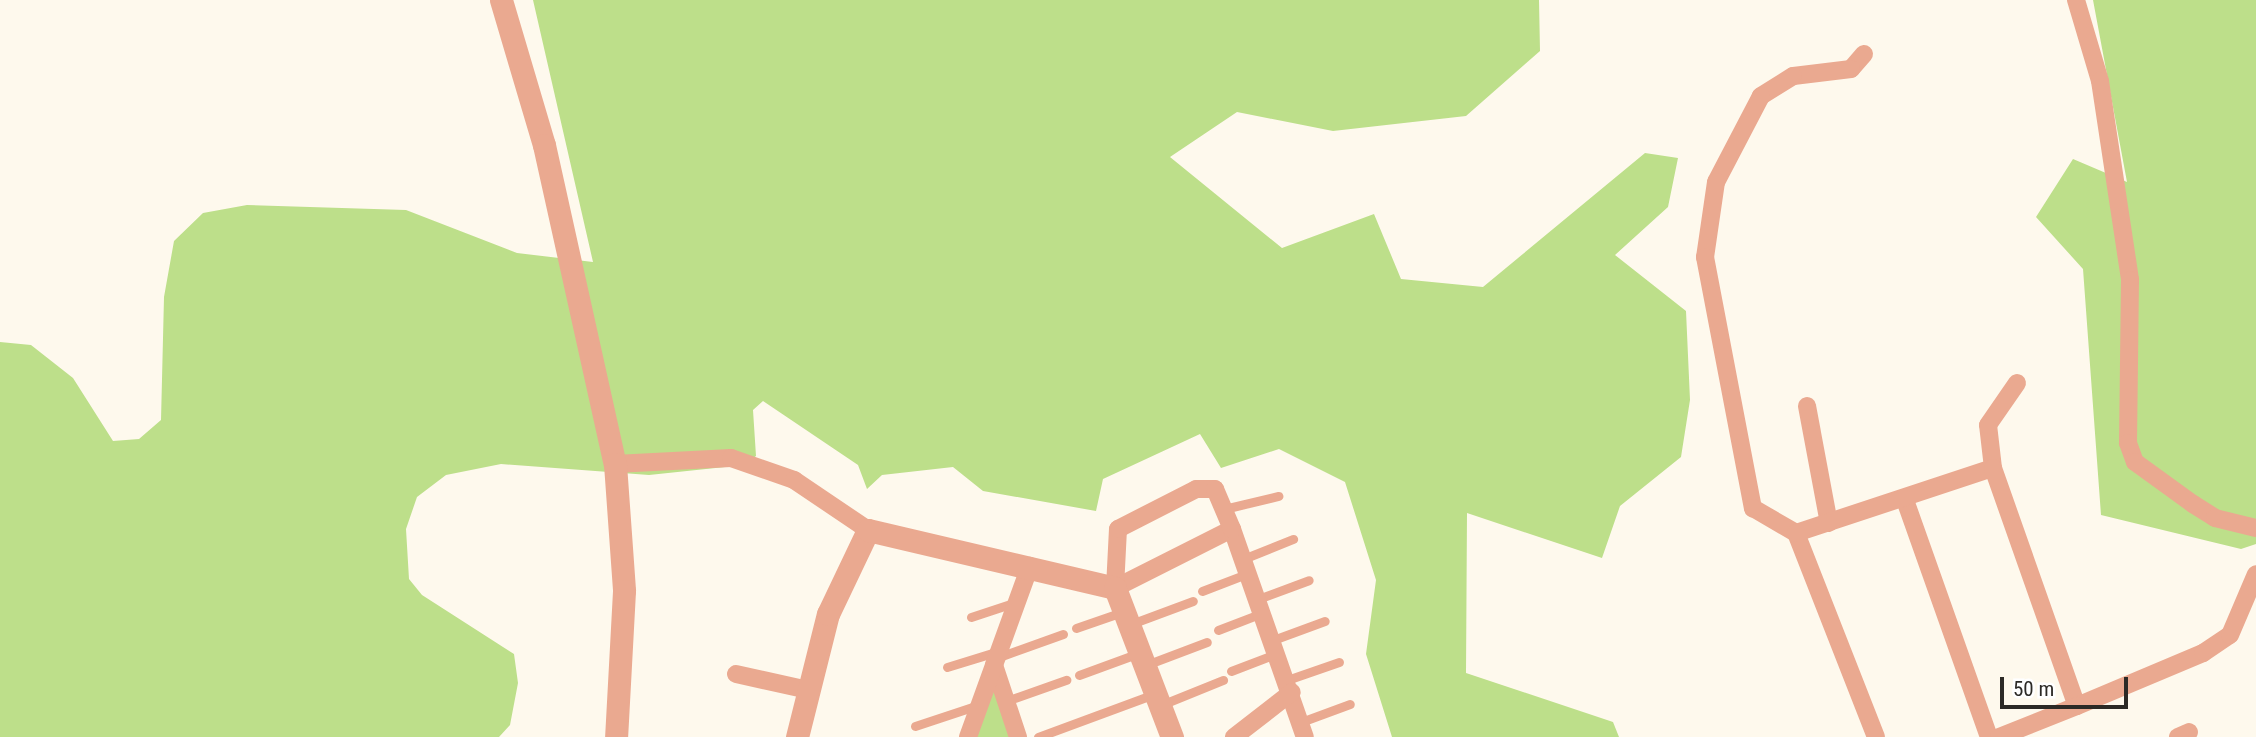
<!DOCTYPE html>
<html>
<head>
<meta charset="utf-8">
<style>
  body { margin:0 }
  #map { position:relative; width:2256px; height:737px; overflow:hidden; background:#fef9ed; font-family:"Roboto Condensed",sans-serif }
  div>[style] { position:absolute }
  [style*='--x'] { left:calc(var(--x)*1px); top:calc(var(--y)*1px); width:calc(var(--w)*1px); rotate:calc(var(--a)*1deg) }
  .green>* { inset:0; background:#bddf8a }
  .service>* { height:9px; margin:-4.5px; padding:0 4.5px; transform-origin:4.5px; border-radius:4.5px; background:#eaa990 }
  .minor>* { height:18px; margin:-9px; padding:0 9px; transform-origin:9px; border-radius:9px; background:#eaa990 }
  .tertiary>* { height:23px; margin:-11.5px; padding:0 11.5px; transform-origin:11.5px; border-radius:11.5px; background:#eaa990 }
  span { translate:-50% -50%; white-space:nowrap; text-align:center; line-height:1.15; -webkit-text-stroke:7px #fff; paint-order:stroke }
  .scale { position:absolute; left:2000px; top:677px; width:128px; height:32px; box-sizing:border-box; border:4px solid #2c2a26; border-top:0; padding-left:9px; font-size:21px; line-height:24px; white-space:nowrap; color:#2c2a26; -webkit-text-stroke:5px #fff; paint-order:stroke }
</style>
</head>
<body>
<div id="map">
  <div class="green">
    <i style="clip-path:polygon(533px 0,1539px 0,1540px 51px,1466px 116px,1333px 131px,1237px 112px,1170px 157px,1282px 248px,1374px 214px,1401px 279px,1483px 287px,1645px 153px,1678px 158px,1668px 207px,1615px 255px,1686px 311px,1690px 400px,1681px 457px,1620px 506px,1602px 558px,1467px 513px,1466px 673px,1613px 722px,1619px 737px,1392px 737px,1366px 654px,1376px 580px,1345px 482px,1279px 449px,1221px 468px,1200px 434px,1103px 479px,1096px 511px,983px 491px,953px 467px,882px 475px,867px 489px,858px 465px,763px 401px,753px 410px,756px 456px,744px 465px,649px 475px,501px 464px,446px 475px,417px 497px,406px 529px,409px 579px,422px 595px,514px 654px,518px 683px,510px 725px,499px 737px,0 737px,0 342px,31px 345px,73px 378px,113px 441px,139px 439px,161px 420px,164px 297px,174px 241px,203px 213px,247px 205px,406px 210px,517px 253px,593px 262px)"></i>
    <i style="clip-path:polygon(2093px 0,2256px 0,2256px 544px,2241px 549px,2101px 515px,2083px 269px,2036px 217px,2073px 159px,2127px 182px)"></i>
    <i style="clip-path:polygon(997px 687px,1014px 737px,973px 737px,988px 690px)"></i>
  </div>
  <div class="service">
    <i style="--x:1224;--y:509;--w:56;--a:-13.5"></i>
    <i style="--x:1243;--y:559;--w:54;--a:-21.8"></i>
    <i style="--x:1202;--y:591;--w:50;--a:-21"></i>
    <i style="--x:1258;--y:599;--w:54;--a:-20.4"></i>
    <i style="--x:971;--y:617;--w:47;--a:-18.4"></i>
    <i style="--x:1131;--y:624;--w:66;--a:-20.4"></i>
    <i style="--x:1076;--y:628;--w:52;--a:-19.1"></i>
    <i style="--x:1218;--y:630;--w:47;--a:-21.1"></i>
    <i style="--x:1273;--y:640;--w:55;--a:-20.1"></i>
    <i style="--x:999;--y:657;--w:68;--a:-19.8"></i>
    <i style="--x:1146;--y:665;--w:65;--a:-20.7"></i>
    <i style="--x:947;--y:667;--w:54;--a:-17.1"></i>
    <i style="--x:1231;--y:671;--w:50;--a:-21"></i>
    <i style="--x:1079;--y:675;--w:64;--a:-20.1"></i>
    <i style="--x:1287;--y:680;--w:55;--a:-19.1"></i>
    <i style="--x:1006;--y:701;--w:64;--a:-19.3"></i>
    <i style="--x:1161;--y:705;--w:67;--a:-22"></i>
    <i style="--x:1301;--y:722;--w:52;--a:-20.2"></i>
    <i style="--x:915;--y:726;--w:66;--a:-18.4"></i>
    <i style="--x:1038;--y:737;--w:124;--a:-20.3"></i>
  </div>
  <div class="minor">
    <i style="--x:2076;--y:0;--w:84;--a:73.5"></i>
    <i style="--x:2100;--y:81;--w:201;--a:81.4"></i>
    <i style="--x:2130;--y:280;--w:163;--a:90.7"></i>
    <i style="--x:2128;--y:443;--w:20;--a:70"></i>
    <i style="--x:2135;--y:462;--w:72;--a:35.9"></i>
    <i style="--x:2193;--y:504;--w:26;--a:32"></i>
    <i style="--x:2215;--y:518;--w:42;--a:13.7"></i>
    <i style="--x:1864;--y:54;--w:20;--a:131"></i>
    <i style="--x:1851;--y:69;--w:58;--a:173.1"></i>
    <i style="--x:1793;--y:76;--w:38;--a:148"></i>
    <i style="--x:1761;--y:96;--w:97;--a:117.6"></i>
    <i style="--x:1716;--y:182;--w:76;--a:98.3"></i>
    <i style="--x:1705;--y:257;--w:256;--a:79.2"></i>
    <i style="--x:1753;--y:508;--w:50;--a:30.2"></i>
    <i style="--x:1796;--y:533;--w:219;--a:68.6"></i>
    <i style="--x:1807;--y:406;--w:119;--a:79.4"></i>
    <i style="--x:615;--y:464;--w:116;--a:-3"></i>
    <i style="--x:731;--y:458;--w:67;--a:19.2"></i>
    <i style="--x:794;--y:480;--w:89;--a:34"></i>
    <i style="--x:1993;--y:468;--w:43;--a:-96.6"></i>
    <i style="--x:1988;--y:425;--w:51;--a:-55.4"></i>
    <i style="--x:1905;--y:500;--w:251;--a:70.5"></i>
    <i style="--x:1796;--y:533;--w:207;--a:-18.3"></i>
    <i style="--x:1993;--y:468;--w:252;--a:70.6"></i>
    <i style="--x:2077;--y:706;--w:137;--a:-22.8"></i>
    <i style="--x:2203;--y:653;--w:32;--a:-34"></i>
    <i style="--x:2230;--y:635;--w:66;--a:-66.9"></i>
    <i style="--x:1115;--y:588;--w:131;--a:-26.8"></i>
    <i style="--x:1232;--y:529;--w:220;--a:70.7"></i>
    <i style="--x:1115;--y:588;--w:59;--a:-87.1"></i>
    <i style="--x:1118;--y:529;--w:88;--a:-27.1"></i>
    <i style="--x:1196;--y:489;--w:19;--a:0"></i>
    <i style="--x:1215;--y:489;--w:43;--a:67"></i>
    <i style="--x:994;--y:665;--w:76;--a:71.6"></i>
    <i style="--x:736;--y:674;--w:74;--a:12.5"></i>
    <i style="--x:968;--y:737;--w:182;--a:-70.1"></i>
    <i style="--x:1234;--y:737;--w:73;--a:-37.8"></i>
    <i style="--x:1999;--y:737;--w:84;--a:-21.7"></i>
    <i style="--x:2178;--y:737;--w:12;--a:-24"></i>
  </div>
  <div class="tertiary">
    <i style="--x:501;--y:0;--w:151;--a:73.5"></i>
    <i style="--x:544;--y:145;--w:327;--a:77.5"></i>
    <i style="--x:615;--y:464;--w:127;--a:85.9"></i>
    <i style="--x:624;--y:591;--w:146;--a:93.1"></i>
    <i style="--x:797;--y:737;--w:127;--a:-75.9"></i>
    <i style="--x:828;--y:614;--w:93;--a:-64.5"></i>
    <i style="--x:868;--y:530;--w:254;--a:13.2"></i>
    <i style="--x:1115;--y:588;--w:160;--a:69.1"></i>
  </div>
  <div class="scale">50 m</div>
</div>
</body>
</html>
